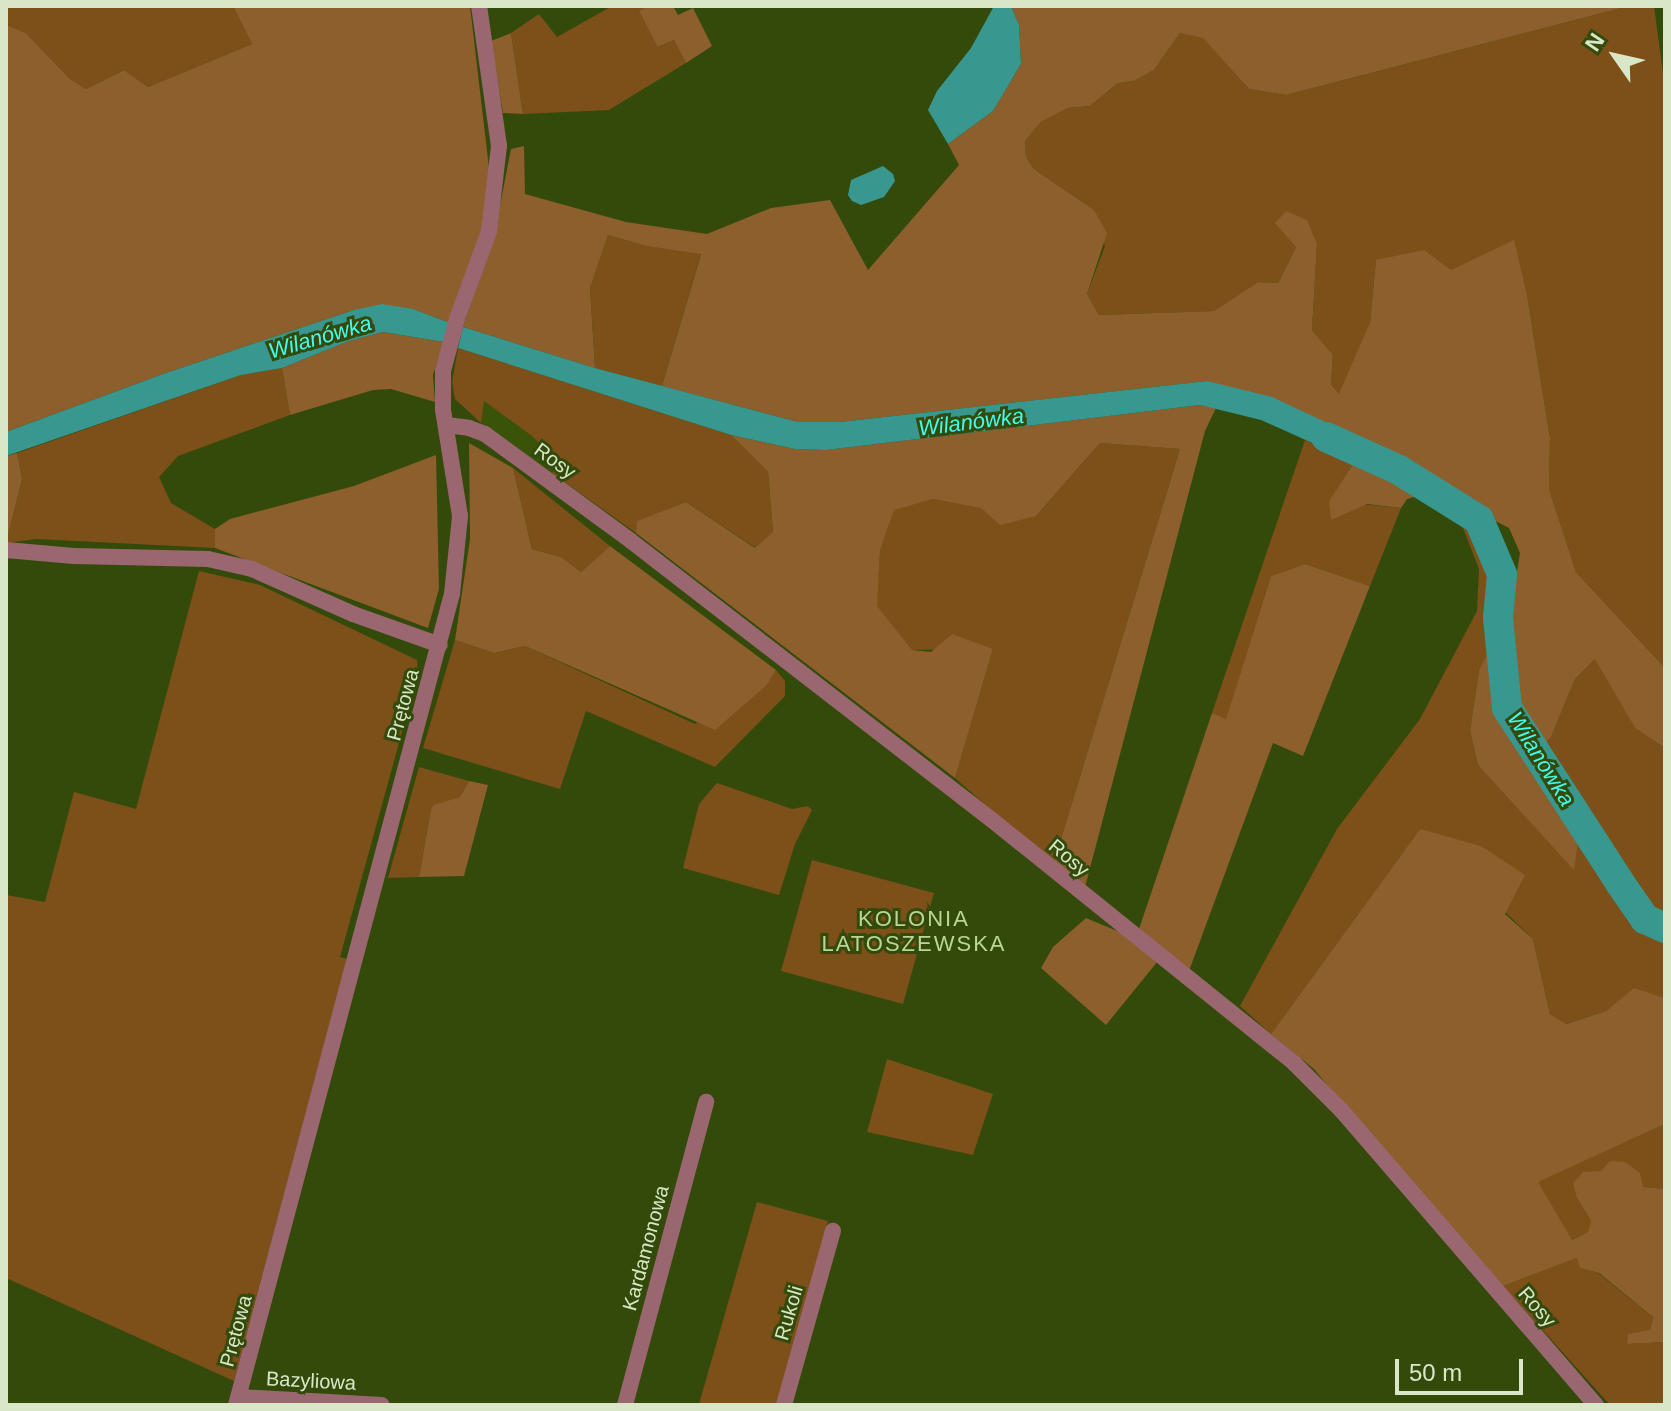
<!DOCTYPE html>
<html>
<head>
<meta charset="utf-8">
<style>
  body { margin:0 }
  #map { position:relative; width:1671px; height:1411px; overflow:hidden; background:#334a0b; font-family:Helvetica,sans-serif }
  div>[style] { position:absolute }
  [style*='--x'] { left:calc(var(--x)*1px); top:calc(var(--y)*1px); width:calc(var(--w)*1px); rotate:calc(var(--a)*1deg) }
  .built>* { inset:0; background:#395309 }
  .green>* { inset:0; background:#7c5018 }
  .forest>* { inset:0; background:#8c5f2c }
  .water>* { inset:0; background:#38978f }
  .river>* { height:30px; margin:-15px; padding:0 15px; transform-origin:15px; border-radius:15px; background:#38978f }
  .minor>* { height:16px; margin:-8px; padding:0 8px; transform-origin:8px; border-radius:8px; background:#9a6770 }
  .tertiary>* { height:16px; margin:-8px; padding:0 8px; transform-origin:8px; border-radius:8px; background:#9a6770 }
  span { translate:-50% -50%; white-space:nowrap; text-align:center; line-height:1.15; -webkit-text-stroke:6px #334a0b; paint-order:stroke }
  .street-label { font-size:20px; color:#d9e7c8 }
  .water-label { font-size:22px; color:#44faee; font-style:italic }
  .neighbourhood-label { font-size:22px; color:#b9d696; letter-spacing:2px }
  .frame { position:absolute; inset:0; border:8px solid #d9e7c8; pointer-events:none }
  .north { position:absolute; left:1575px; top:16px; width:80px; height:80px; -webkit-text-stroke:6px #334a0b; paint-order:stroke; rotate:304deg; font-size:22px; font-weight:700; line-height:32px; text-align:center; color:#d9e7c8 }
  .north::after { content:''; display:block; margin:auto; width:28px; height:36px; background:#d9e7c8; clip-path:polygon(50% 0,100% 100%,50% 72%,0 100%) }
  .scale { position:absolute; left:1395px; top:1359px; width:128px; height:36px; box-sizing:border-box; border:4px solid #d9e7c8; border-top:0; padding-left:10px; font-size:24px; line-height:28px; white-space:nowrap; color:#d9e7c8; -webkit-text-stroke:6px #334a0b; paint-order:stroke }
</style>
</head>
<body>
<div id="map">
  <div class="built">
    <i style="clip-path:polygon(483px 400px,532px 436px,560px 464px,552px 473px,481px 423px)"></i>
  </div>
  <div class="green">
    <i style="clip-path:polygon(6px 6px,233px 6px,252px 44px,148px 87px,124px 70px,86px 89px,69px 78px,26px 33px,6px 25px)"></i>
    <i style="clip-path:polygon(612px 6px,649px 6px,640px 11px,659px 47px,674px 40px,686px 63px,609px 110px,523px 114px,511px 33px,539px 14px,557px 37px)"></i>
    <i style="clip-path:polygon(1629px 6px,1654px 6px,1665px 88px,1665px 668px,1576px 572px,1549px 489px,1550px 438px,1527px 295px,1451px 270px,1376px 260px,1370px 322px,1340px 395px,1331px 384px,1333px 355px,1312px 330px,1317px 244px,1296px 247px,1278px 283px,1258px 282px,1214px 311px,1099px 315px,1087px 294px,1105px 246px,1094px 210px,1034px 169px,1026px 157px,1025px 141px,1041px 122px,1068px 108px,1090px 106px,1118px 83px,1134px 81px,1154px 70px,1180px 33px,1203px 37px,1249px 89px,1286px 95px)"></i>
    <i style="clip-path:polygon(608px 235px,646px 246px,701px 253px,662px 386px,595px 368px,590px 288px)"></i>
    <i style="clip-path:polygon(458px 348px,731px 435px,768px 472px,773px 532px,756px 548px,686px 502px,638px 521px,636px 533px,552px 473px,560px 464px,532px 436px,484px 401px,481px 423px,455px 399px,452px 382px)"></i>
    <i style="clip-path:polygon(282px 368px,290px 415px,178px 456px,159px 477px,171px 503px,215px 529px,215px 548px,36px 539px,6px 543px,22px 479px,17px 453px,241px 375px)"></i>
    <i style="clip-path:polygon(1305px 440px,1357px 463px,1329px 501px,1401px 508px,1370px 586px,1305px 564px,1271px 576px,1226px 720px,1212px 713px)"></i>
    <i style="clip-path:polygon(1100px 443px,1180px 449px,1053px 865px,955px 778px,993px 649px,911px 650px,876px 606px,880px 551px,894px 509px,933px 499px,1036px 516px)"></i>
    <i style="clip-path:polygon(513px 468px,610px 546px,581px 572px,561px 557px,532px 549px)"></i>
    <i style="clip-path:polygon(1463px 528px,1477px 533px,1492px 561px,1495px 588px,1492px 647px,1479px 670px,1470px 731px,1478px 765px,1503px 791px,1551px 788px,1527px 765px,1551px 737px,1575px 679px,1596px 658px,1635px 728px,1665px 748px,1665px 998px,1634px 989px,1606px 1011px,1565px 1024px,1550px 1014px,1533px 939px,1420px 829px,1271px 1034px,1240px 1006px,1337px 829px,1420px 719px,1477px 611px,1479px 569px)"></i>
    <i style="clip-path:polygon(199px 571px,260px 585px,417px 660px,418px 674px,340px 957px,347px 959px,234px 1381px,6px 1278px,6px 895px,45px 902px,74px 792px,136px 809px)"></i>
    <i style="clip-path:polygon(455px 640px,494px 653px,525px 646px,695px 724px,767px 685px,776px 670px,785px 681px,785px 696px,715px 767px,586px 711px,560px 789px,423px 748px)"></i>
    <i style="clip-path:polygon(419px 767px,469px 781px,460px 797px,431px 809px,419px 877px,388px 878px)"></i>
    <i style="clip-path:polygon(717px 783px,792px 809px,808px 806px,812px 810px,795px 844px,779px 895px,683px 868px,699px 804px)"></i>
    <i style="clip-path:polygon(812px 860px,934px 893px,903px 1004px,781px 971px)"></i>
    <i style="clip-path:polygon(887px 1059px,993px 1094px,973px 1155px,867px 1132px)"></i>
    <i style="clip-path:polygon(1665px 1124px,1665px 1189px,1643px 1187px,1601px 1171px,1577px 1198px,1591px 1221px,1589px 1232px,1571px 1240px,1537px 1182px)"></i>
    <i style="clip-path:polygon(757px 1202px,828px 1221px,777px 1404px,699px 1404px)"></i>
    <i style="clip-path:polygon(1577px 1258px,1581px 1268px,1598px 1273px,1653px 1317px,1650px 1330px,1627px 1344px,1665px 1342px,1665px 1405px,1610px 1405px,1503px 1286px)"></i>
  </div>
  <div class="forest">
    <i style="clip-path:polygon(233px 6px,470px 6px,491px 185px,481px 239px,450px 323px,413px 309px,354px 310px,163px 374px,6px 432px,6px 25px,26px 33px,69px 78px,86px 89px,124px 70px,148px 87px,252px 44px)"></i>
    <i style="clip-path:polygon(649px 6px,673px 6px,678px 15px,693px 8px,712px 46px,686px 63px,674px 40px,658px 47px,639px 11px)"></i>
    <i style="clip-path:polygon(1011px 6px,1629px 6px,1286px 95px,1249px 89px,1203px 38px,1180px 33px,1154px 70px,1134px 81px,1118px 83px,1090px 106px,1068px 108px,1041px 122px,1025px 141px,1026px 157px,1034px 169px,1094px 210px,1107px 233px,1087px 294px,1099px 315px,1214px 311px,1258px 282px,1278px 283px,1296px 247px,1275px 223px,1286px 211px,1307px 220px,1317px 244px,1312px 330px,1333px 355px,1331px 384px,1339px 394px,1370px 322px,1376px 260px,1424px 250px,1451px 270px,1514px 240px,1527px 295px,1550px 438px,1549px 489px,1576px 572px,1665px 668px,1665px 748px,1635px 728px,1595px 659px,1575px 679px,1551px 737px,1527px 765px,1551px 787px,1579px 834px,1574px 870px,1478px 765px,1470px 731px,1479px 670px,1511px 610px,1520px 553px,1509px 528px,1476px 511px,1425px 494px,1407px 499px,1401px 508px,1367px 504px,1331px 520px,1329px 501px,1368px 442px,1207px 381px,840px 422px,798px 422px,662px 386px,701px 254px,646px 246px,608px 235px,590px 288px,595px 368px,463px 327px,494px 236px,511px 149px,524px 146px,525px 194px,626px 222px,707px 234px,771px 208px,830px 200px,868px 270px,959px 165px,948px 144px,993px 111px,1021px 64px,1019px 25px)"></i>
    <i style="clip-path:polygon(511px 33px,523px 114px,503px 113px,491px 41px)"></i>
    <i style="clip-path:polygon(383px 332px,444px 342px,433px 375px,435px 402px,391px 389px,373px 390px,290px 415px,282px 368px,349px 341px)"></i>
    <i style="clip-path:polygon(1200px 405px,1216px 408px,1205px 431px,1084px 891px,1053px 865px,1180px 449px,1100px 443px,1036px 516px,1000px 525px,981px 508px,933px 499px,894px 510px,880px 551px,877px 606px,912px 650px,931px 652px,952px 634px,993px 649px,955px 778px,636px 533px,637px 521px,686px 502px,755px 548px,773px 532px,768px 472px,731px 435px,795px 449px,826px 450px)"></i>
    <i style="clip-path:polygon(469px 443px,513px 468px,532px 549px,561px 557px,581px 572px,610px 546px,776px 670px,767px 685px,715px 730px,525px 646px,494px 653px,455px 640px,470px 539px)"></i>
    <i style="clip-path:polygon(17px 453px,22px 479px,6px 543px,6px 456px)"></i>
    <i style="clip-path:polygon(436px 455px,439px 589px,428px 628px,215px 548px,215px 529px,230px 519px,354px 486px)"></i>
    <i style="clip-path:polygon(1305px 564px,1370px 586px,1303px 756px,1273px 743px,1189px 971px,1138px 932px,1212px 713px,1226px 719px,1271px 576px)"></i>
    <i style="clip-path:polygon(469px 781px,488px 785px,464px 876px,419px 877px,431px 809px,434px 805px,460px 797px)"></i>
    <i style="clip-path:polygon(1420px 829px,1481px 846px,1525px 875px,1505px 914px,1533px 939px,1550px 1014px,1566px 1024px,1606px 1011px,1634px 988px,1665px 998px,1665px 1124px,1538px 1182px,1572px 1240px,1588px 1232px,1591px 1221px,1577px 1198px,1573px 1183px,1583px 1172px,1601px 1171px,1610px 1161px,1625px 1162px,1640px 1173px,1643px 1187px,1665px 1189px,1665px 1342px,1627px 1344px,1628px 1334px,1650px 1330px,1653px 1317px,1599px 1273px,1580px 1268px,1577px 1258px,1503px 1286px,1388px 1159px,1314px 1069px,1271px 1034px)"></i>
    <i style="clip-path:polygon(1086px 918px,1122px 933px,1158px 961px,1106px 1025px,1041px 968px,1053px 947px)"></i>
  </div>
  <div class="water">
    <i style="clip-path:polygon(994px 6px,1011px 6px,1019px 25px,1021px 64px,993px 111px,948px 144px,928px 110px,937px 91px,971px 48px)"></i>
    <i style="clip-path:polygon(883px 166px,893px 174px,895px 181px,884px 197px,861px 205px,852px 201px,848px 195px,851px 180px)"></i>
    <i style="clip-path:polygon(382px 304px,413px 309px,450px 323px,444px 342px,383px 332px,349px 341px,282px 368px,241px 375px,6px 456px,6px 432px,163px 374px,354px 310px)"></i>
    <i style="clip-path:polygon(463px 327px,595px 368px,798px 422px,840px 422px,1207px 381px,1272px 397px,1368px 442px,1357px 463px,1261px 420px,1200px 405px,826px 450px,795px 449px,731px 435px,458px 348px)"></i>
  </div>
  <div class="river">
    <i style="--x:1326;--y:437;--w:80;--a:24.3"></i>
    <i style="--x:1399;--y:470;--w:94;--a:32"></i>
    <i style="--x:1479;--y:520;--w:59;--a:66.9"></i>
    <i style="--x:1502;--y:574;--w:44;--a:95.2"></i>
    <i style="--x:1498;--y:618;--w:90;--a:84.3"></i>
    <i style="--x:1507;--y:708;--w:208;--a:57.1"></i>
    <i style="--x:1620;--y:883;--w:44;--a:55.2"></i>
    <i style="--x:1645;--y:919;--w:22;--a:24"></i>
  </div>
  <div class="minor">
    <i style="--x:446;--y:425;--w:23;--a:7"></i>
    <i style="--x:469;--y:428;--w:17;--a:21"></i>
    <i style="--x:485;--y:434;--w:181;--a:36.2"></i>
    <i style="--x:631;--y:541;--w:456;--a:37.7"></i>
    <i style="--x:992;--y:820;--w:388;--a:38.8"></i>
    <i style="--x:1294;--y:1063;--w:68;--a:45"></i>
    <i style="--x:1342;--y:1111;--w:389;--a:49.2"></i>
    <i style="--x:6;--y:550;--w:68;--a:5"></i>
    <i style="--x:74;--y:556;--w:134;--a:1.3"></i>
    <i style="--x:208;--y:559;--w:45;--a:12.8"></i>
    <i style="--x:252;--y:569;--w:111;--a:24"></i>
    <i style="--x:353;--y:614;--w:92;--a:19.6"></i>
    <i style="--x:239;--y:1397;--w:143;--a:3.2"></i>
    <i style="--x:625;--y:1405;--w:314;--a:-75"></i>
    <i style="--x:784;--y:1405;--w:181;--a:-74.3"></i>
  </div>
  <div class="tertiary">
    <i style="--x:236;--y:1405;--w:839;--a:-75.09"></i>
    <i style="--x:452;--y:594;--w:78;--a:-84.1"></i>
    <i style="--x:460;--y:516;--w:107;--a:-99.1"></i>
    <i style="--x:443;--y:410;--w:39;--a:-90"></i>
    <i style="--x:443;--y:371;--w:54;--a:-74.9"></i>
    <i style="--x:457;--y:319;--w:94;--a:-70"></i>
    <i style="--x:489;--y:231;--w:86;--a:-83.3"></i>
    <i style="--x:499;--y:146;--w:141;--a:-98.1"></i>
  </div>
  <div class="street-label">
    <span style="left:555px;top:461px;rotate:36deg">Rosy</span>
    <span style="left:403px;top:705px;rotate:-75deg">Prętowa</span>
    <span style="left:1069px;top:858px;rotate:40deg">Rosy</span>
    <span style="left:646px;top:1248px;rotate:-75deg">Kardamonowa</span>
    <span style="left:1537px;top:1307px;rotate:49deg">Rosy</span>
    <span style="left:789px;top:1313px;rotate:-74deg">Rukoli</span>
    <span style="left:236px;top:1331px;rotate:-75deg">Prętowa</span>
    <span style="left:311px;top:1381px;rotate:3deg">Bazyliowa</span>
  </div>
  <div class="water-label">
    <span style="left:320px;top:337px;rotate:-16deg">Wilanówka</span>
    <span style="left:971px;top:422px;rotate:-7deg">Wilanówka</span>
    <span style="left:1541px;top:759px;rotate:58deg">Wilanówka</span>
  </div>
  <div class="neighbourhood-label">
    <span style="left:914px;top:931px">KOLONIA<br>LATOSZEWSKA</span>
  </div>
  <div class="frame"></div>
  <div class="north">N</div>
  <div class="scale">50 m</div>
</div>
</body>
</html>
